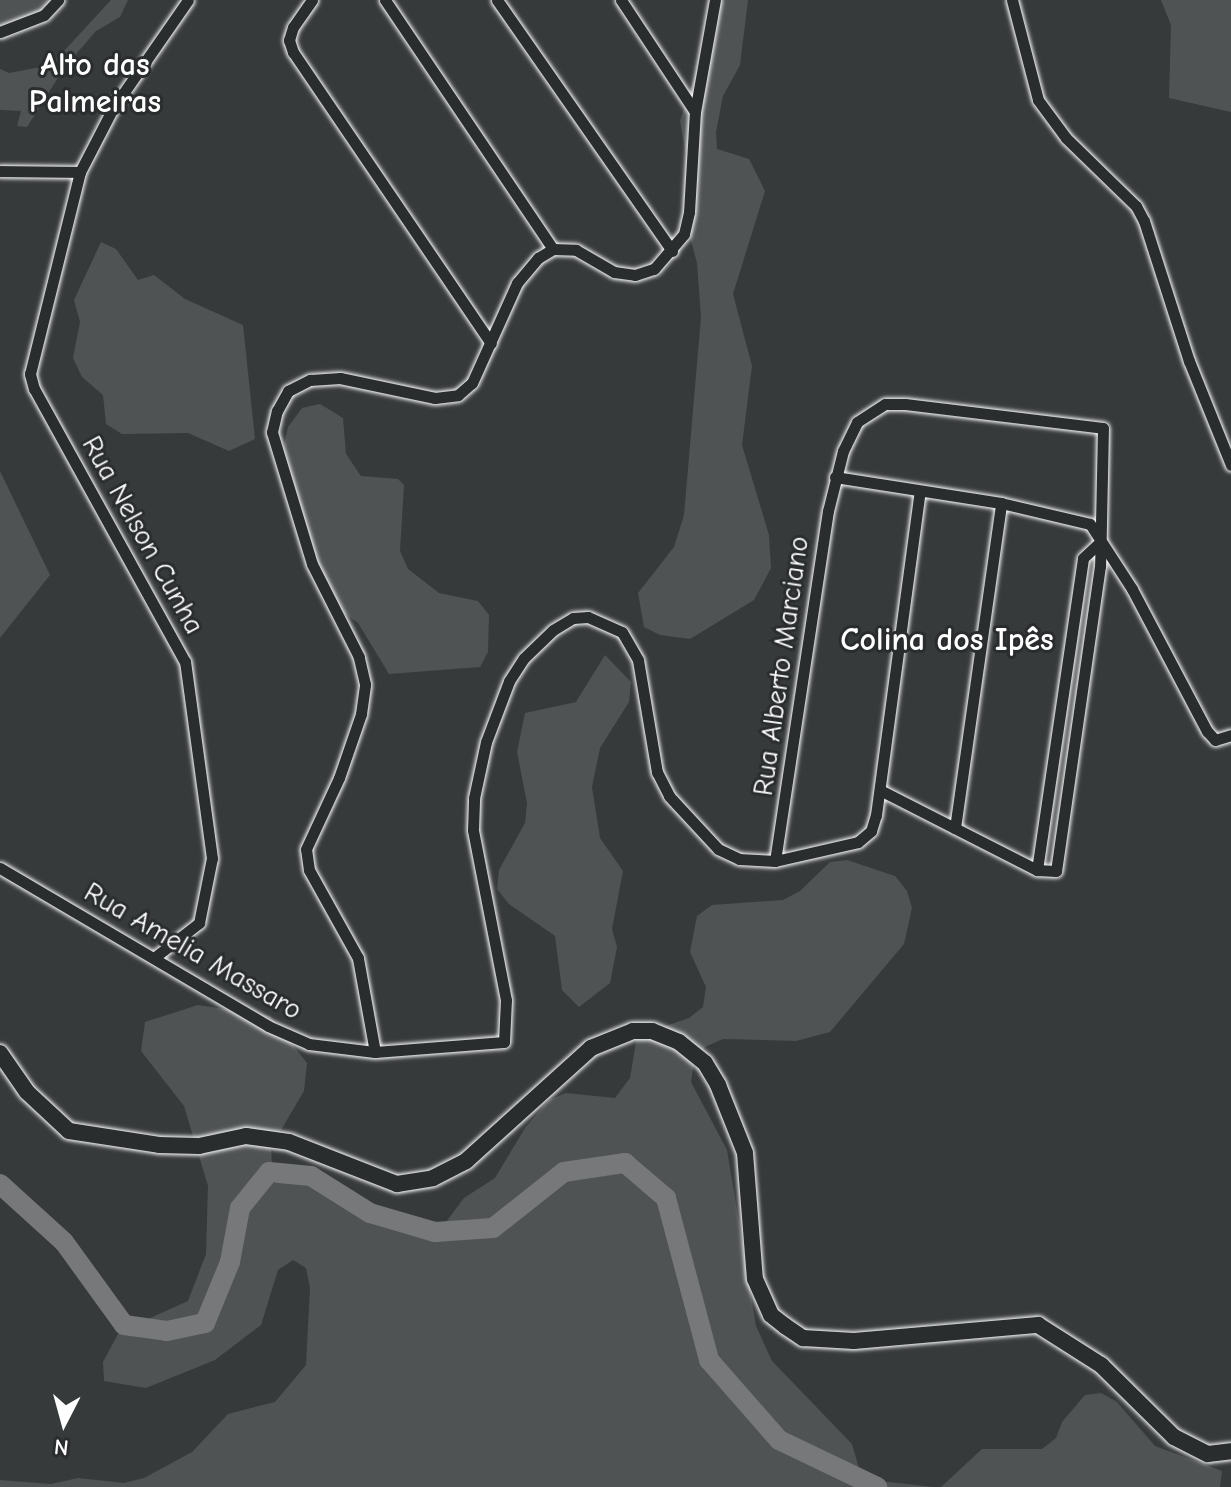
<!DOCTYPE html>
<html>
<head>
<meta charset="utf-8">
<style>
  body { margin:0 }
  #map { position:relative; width:1231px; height:1487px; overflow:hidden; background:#373a3b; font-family:"Comic Neue",sans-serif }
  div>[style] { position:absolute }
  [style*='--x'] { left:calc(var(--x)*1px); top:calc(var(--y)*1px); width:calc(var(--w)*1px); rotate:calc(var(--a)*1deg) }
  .green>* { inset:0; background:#505354 }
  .river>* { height:20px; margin:-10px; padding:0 10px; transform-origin:10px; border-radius:10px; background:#767879 }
  .roads { filter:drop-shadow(0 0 2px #fff) drop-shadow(0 0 2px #fff) }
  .street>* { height:11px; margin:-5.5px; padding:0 5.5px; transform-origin:5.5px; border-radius:5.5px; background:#2a2d2e }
  .secondary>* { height:16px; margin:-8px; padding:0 8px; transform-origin:8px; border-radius:8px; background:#2a2d2e }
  span { translate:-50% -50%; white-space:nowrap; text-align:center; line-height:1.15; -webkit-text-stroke:6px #2a2d2e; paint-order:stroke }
  .street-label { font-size:28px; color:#fff }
  .quarter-label { font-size:32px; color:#fff; font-weight:700 }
  .north { position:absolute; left:24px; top:1383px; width:80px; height:80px; -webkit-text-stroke:6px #2a2d2e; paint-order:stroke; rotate:186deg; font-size:22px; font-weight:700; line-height:32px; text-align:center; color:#fff }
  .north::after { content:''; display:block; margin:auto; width:28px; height:36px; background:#fff; clip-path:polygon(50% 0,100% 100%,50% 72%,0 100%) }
</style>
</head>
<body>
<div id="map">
  <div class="green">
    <i style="clip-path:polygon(0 0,51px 0,40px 12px,0 29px)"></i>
    <i style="clip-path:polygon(111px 0,128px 0,120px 17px,96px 31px,64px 68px,27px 127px,17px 126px,21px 111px,0 110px,0 69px,9px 73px,51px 65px)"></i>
    <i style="clip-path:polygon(711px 0,748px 0,740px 65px,723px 96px,716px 132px,717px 149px,749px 159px,765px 191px,733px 294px,752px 366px,742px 445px,769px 535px,771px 568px,754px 600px,690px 639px,660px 635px,644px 627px,638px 593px,674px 547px,684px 515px,701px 317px,697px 263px,683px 211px,686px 155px,680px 121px,707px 38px)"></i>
    <i style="clip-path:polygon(1161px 0,1231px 0,1231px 112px,1169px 98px,1171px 25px)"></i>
    <i style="clip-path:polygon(101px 242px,116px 249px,138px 280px,154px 275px,185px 299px,243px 325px,255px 439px,229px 451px,188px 433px,122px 434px,106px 424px,103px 395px,82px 377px,73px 358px,80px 322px,74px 300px)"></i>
    <i style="clip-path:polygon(320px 404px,343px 418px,346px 454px,361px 476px,398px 479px,404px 485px,400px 551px,408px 569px,439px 593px,478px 601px,489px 615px,488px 652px,480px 667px,389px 674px,358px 623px,339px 609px,319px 571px,280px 463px,288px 427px,302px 408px)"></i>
    <i style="clip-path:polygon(0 471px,50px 575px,0 638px)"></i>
    <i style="clip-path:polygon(605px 655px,631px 682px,629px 702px,600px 748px,592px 787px,600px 838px,623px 871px,612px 929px,617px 947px,610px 983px,579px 1007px,562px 990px,555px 936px,509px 904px,497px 889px,499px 870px,525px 823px,527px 803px,517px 752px,525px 713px,576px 702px)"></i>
    <i style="clip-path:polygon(847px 860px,895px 876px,907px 891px,912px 908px,904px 944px,830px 1032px,796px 1041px,723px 1039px,705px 1047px,694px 1062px,691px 1082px,727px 1150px,756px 1326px,772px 1361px,852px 1444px,862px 1479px,934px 1487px,0 1487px,0 1480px,51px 1484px,78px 1478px,124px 1483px,144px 1478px,192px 1452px,228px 1414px,275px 1402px,306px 1365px,310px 1288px,306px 1268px,293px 1260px,278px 1270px,261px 1325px,215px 1360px,146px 1388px,104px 1381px,103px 1362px,119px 1332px,188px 1301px,206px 1254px,208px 1186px,184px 1106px,141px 1051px,145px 1022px,198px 1005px,270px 1016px,307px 1063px,304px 1091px,271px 1147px,273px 1183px,309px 1178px,338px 1183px,396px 1230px,423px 1233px,443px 1226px,464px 1198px,495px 1178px,525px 1128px,549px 1100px,566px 1093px,615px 1098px,630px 1078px,637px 1036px,689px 1018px,703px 1007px,706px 987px,690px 952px,697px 916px,712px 905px,783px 900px,800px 891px,830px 862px)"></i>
    <i style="clip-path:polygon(1101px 1393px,1117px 1402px,1155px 1446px,1222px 1471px,1220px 1487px,941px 1487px,982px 1449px,1042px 1449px,1056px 1438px,1062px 1422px,1085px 1395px)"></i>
  </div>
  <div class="river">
    <i style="--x:0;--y:1184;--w:86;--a:42.2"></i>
    <i style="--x:64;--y:1242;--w:102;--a:54.1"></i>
    <i style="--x:124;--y:1325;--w:43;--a:7.9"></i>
    <i style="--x:167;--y:1331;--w:39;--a:-12"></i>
    <i style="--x:205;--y:1323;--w:66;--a:-67.7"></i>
    <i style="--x:230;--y:1262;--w:55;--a:-79.5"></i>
    <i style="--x:240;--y:1208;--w:46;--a:-51.1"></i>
    <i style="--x:269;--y:1172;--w:42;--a:5.4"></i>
    <i style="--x:311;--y:1176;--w:70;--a:32.1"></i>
    <i style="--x:370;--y:1213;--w:68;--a:16.3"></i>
    <i style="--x:435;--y:1232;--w:58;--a:-3.9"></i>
    <i style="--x:493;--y:1228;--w:90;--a:-38.3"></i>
    <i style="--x:564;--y:1172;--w:62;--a:-8.4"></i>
    <i style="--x:625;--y:1163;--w:54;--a:40.5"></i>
    <i style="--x:666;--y:1198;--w:168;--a:75.1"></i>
    <i style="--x:709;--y:1360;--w:106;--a:48.8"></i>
    <i style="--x:779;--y:1440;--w:109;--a:25.6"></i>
  </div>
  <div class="roads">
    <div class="street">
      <i style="--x:312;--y:0;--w:33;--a:125"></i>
      <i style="--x:293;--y:27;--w:14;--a:107"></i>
      <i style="--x:289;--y:40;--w:13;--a:72"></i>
      <i style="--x:293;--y:52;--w:352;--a:55.8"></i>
      <i style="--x:385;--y:0;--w:300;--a:56"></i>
      <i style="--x:497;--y:0;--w:306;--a:55.1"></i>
      <i style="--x:621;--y:0;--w:134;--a:56.5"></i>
      <i style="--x:1012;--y:0;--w:103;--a:75.4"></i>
      <i style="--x:1038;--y:100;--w:47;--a:53.6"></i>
      <i style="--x:1066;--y:138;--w:98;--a:44.2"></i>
      <i style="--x:1136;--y:206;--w:17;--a:62"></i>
      <i style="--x:1144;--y:221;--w:147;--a:72.2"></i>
      <i style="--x:1189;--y:361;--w:112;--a:68"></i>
      <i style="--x:0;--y:32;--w:47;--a:-21.1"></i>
      <i style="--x:44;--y:15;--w:21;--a:-47"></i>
      <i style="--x:0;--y:171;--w:80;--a:0.7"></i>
      <i style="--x:835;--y:477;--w:168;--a:8.9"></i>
      <i style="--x:1001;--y:503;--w:91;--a:13.3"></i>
      <i style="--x:1090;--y:524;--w:77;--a:57.1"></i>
      <i style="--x:1132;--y:589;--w:161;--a:62.2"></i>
      <i style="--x:1207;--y:731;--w:12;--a:48"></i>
      <i style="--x:1215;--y:740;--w:17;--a:-17"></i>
      <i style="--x:955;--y:828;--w:328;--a:-81.9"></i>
      <i style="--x:775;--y:861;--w:354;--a:-81.4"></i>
      <i style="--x:828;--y:511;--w:62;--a:-76"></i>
      <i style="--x:843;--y:451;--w:32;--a:-64"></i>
      <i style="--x:857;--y:422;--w:33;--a:-33"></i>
      <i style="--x:885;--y:404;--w:20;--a:0"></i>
      <i style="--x:905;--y:404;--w:199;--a:6.9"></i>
      <i style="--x:1103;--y:428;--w:138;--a:91.2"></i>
      <i style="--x:1100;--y:566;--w:308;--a:98.2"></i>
      <i style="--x:1056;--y:871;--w:19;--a:-177"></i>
      <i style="--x:1037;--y:870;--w:176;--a:-153"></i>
      <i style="--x:0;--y:868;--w:311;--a:30.5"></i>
      <i style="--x:268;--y:1026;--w:45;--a:23.7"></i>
      <i style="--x:309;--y:1044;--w:66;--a:6.9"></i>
      <i style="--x:375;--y:1052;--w:129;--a:-4.4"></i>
      <i style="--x:504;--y:1042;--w:42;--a:-87.3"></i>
      <i style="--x:506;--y:1000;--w:173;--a:-101"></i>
      <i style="--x:473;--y:830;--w:32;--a:-88"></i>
      <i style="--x:474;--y:798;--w:57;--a:-77.9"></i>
      <i style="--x:486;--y:742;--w:65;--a:-69.3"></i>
      <i style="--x:509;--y:681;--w:27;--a:-57"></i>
      <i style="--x:524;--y:658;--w:40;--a:-44"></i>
      <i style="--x:553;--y:630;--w:23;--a:-31"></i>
      <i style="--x:573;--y:618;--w:15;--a:-4"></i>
      <i style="--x:588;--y:617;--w:37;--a:24"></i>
      <i style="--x:622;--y:632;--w:32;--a:60"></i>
      <i style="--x:638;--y:660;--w:114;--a:80.4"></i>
      <i style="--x:657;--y:772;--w:27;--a:63"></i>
      <i style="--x:669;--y:796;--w:72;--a:47.2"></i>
      <i style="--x:718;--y:849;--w:23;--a:25"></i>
      <i style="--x:739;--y:859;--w:36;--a:3"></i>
      <i style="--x:775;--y:861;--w:85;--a:-12.9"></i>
      <i style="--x:858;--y:842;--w:17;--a:-40"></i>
      <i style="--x:871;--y:831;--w:17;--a:-73"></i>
      <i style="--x:876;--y:815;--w:327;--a:-82.3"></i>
      <i style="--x:1037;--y:870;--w:315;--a:-81.6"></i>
      <i style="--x:1083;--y:558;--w:21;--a:-43"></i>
      <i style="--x:155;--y:957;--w:56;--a:-37.7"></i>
      <i style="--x:199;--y:923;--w:66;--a:-78.7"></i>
      <i style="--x:212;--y:858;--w:198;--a:-97.8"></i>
      <i style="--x:185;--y:662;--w:312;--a:-118.9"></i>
      <i style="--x:34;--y:389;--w:16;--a:-105"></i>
      <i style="--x:30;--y:374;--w:208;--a:-76.1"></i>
      <i style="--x:80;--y:172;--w:72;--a:-62.7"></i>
      <i style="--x:113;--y:108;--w:131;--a:-55.2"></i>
      <i style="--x:375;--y:1052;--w:96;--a:-100.3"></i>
      <i style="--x:358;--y:958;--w:101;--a:-119.1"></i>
      <i style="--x:309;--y:870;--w:21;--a:-98"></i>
      <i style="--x:306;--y:849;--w:78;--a:-65.1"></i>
      <i style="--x:339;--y:778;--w:68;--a:-71"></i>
      <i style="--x:361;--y:714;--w:30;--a:-82"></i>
      <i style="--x:365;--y:684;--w:28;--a:-103"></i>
      <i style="--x:359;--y:657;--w:104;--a:-116.8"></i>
      <i style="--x:312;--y:564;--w:138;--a:-106.9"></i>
      <i style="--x:272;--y:432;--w:22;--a:-77"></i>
      <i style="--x:277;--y:411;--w:23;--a:-61"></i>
      <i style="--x:288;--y:391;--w:25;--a:-27"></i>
      <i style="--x:310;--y:380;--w:30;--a:-4"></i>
      <i style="--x:340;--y:378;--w:97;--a:11.9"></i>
      <i style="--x:435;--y:398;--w:23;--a:-7"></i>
      <i style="--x:458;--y:395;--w:18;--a:-41"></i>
      <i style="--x:472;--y:383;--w:110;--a:-65.8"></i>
      <i style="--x:517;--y:283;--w:33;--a:-50"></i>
      <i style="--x:538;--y:258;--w:17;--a:-31"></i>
      <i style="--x:553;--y:249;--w:23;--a:2"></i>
      <i style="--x:576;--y:250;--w:44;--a:30.1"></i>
      <i style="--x:614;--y:272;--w:21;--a:8"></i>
      <i style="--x:635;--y:275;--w:20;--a:-18"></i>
      <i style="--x:654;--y:269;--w:46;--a:-49.4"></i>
      <i style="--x:684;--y:234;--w:23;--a:-77"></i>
      <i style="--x:689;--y:212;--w:100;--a:-86.6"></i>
      <i style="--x:695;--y:112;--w:114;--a:-79.9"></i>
    </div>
    <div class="secondary">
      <i style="--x:0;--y:1053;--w:47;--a:55.3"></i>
      <i style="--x:27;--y:1092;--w:57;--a:42.9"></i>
      <i style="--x:69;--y:1131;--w:91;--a:8.8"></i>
      <i style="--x:159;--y:1145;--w:40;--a:1.4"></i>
      <i style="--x:199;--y:1146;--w:48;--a:-12"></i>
      <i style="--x:246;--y:1136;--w:43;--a:7.9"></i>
      <i style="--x:289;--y:1142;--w:116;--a:21.3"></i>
      <i style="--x:397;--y:1184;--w:36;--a:-9"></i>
      <i style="--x:433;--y:1178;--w:37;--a:-27"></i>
      <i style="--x:466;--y:1161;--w:169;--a:-42.1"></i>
      <i style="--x:591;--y:1048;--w:45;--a:-22"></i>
      <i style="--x:633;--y:1031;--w:19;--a:0"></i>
      <i style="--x:652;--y:1031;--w:29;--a:22"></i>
      <i style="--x:679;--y:1042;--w:33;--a:39"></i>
      <i style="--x:705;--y:1063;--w:26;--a:59"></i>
      <i style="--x:718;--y:1085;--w:73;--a:68.3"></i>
      <i style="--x:745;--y:1153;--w:126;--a:85.5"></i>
      <i style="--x:755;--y:1279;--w:39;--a:66"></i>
      <i style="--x:771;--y:1315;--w:18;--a:38"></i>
      <i style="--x:785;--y:1326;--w:22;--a:34"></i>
      <i style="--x:803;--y:1338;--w:51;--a:3.4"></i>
      <i style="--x:854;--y:1341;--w:185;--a:-5"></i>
      <i style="--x:1038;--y:1325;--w:75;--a:32.4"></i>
      <i style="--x:1101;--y:1365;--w:103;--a:44.6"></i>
      <i style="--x:1174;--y:1437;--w:38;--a:27"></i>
      <i style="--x:1208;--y:1454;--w:23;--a:-7"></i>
    </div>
  </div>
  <div class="street-label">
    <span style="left:143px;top:535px;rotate:61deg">Rua Nelson Cunha</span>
    <span style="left:781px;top:666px;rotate:-82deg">Rua Alberto Marciano</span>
    <span style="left:193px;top:951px;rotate:30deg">Rua Amelia Massaro</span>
  </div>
  <div class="quarter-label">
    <span style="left:95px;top:84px">Alto das<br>Palmeiras</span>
    <span style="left:947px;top:640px">Colina dos Ipês</span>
  </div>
  <div class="north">N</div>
</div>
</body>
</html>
